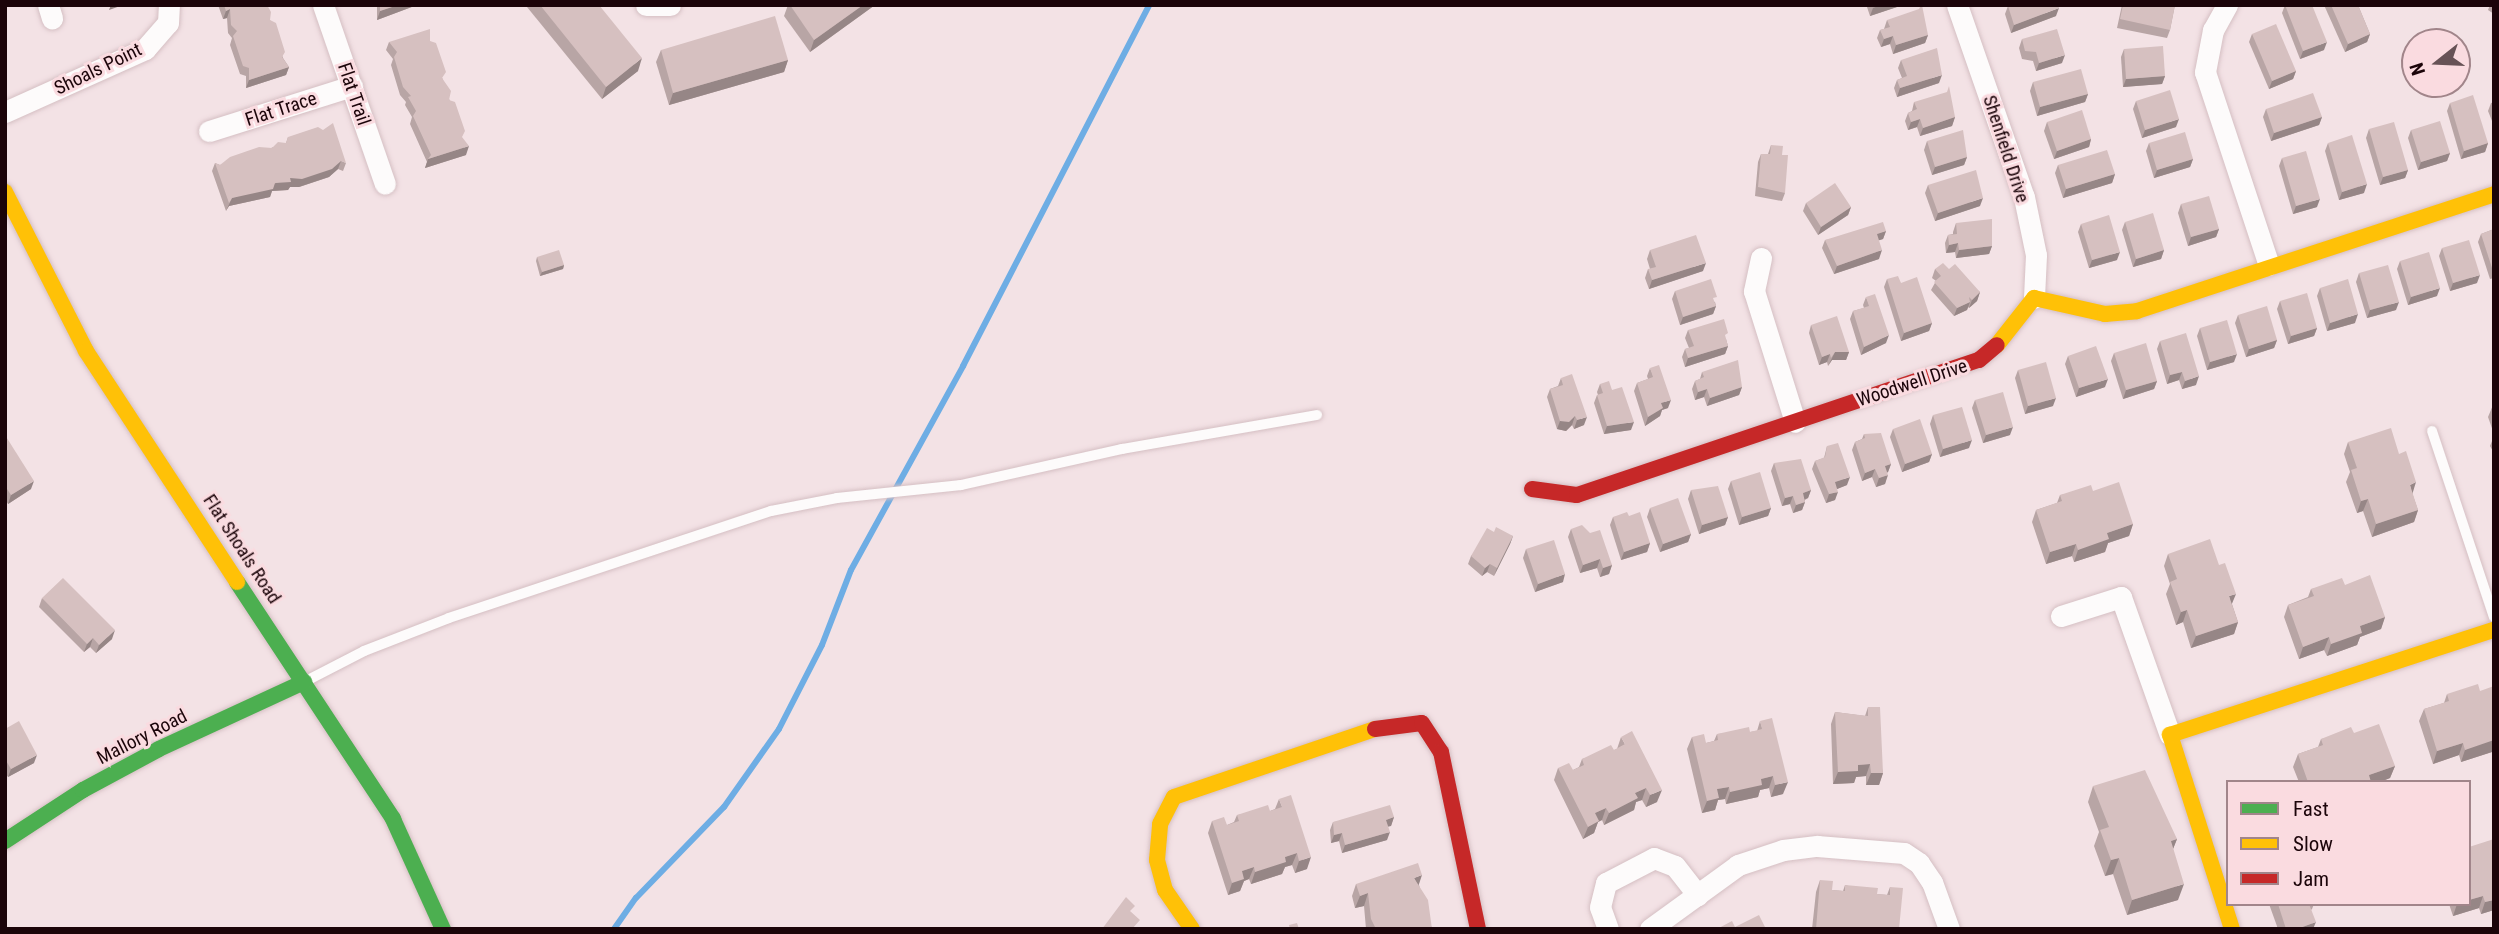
<!DOCTYPE html>
<html>
<head>
<meta charset="utf-8">
<style>
  body { margin:0 }
  #map { position:relative; width:2499px; height:934px; overflow:hidden; background:#f3e2e5; font-family:"Roboto Condensed",sans-serif }
  div>[style] { position:absolute }
  [style*='--x'] { left:calc(var(--x)*1px); top:calc(var(--y)*1px); width:calc(var(--w)*1px); rotate:calc(var(--a)*1deg) }
  .stream>* { height:6px; margin:-3px; padding:0 3px; transform-origin:3px; border-radius:3px; background:#6eade4 }
  .roads { filter:drop-shadow(0 0 2px #d5bfc3) drop-shadow(0 0 2px #d5bfc3) }
  .lane>* { height:10px; margin:-5px; padding:0 5px; transform-origin:5px; border-radius:5px; background:#fdfbfb }
  .street>* { height:21px; margin:-10.5px; padding:0 10.5px; transform-origin:10.5px; border-radius:10.5px; background:#fdfbfb }
  .fast>* { height:16px; margin:-8px; padding:0 8px; transform-origin:8px; border-radius:8px; background:#4caf50 }
  .slow>* { height:16px; margin:-8px; padding:0 8px; transform-origin:8px; border-radius:8px; background:#ffc107 }
  .jam>* { height:16px; margin:-8px; padding:0 8px; transform-origin:8px; border-radius:8px; background:#c62828 }
  .wall>* { inset:0; background:#b8a5a5 }
  .shaded-wall>* { inset:0; background:#968686 }
  .building>* { inset:0; background:#d6c0c0 }
  span { translate:-50% -50%; white-space:nowrap; text-align:center; line-height:1.15; -webkit-text-stroke:6px #fadbe0; paint-order:stroke }
  .street-label { font-size:19px; color:#1b0409 }
  .frame { position:absolute; inset:0; border:7px solid #1b0409; pointer-events:none }
  .legend { position:absolute; left:2226px; top:780px; width:245px; height:126px; box-sizing:border-box; background:#fadbe0; border:2px solid #a1858a; margin:0; padding:9px 12px; list-style:none; font-size:21px; color:#1b0409 }
  .legend li { display:flex; align-items:center; gap:14px; height:35px }
  .legend b { width:35px; border:2px solid #a1858a }
  .north { position:absolute; left:2401px; top:28px; width:70px; height:70px; box-sizing:border-box; background:#fadbe0; border:2px solid #a1858a; border-radius:50%; rotate:252deg; font-size:19px; font-weight:700; line-height:28px; text-align:center; color:#1b0409 }
  .north::after { content:''; display:block; margin:auto; width:24px; height:32px; background:#675256; clip-path:polygon(50% 0,100% 100%,50% 72%,0 100%) }
</style>
</head>
<body>
<div id="map">
  <div class="stream">
    <i style="--x:614;--y:929;--w:38;--a:-55"></i>
    <i style="--x:636;--y:898;--w:127;--a:-46"></i>
    <i style="--x:724;--y:807;--w:95;--a:-54.8"></i>
    <i style="--x:779;--y:729;--w:94;--a:-62.9"></i>
    <i style="--x:822;--y:645;--w:80;--a:-68.9"></i>
    <i style="--x:851;--y:570;--w:233;--a:-61.2"></i>
    <i style="--x:963;--y:366;--w:406;--a:-62.7"></i>
  </div>
  <div class="roads">
    <div class="lane">
      <i style="--x:2432;--y:431;--w:196;--a:71.6"></i>
      <i style="--x:306;--y:681;--w:65;--a:-27.3"></i>
      <i style="--x:364;--y:651;--w:91;--a:-21.2"></i>
      <i style="--x:449;--y:618;--w:339;--a:-18.4"></i>
      <i style="--x:771;--y:511;--w:67;--a:-11.1"></i>
      <i style="--x:837;--y:498;--w:125;--a:-6"></i>
      <i style="--x:961;--y:485;--w:165;--a:-12.6"></i>
      <i style="--x:1122;--y:449;--w:198;--a:-9.9"></i>
    </div>
    <div class="street">
      <i style="--x:48;--y:5;--w:14;--a:73"></i>
      <i style="--x:323;--y:5;--w:189;--a:70.9"></i>
      <i style="--x:646;--y:5;--w:24;--a:0"></i>
      <i style="--x:1957;--y:5;--w:203;--a:70.8"></i>
      <i style="--x:2024;--y:197;--w:59;--a:78.3"></i>
      <i style="--x:2036;--y:255;--w:43;--a:92.7"></i>
      <i style="--x:2227;--y:5;--w:29;--a:119"></i>
      <i style="--x:2213;--y:30;--w:43;--a:100.8"></i>
      <i style="--x:2205;--y:72;--w:203;--a:71.7"></i>
      <i style="--x:5;--y:112;--w:154;--a:-24.2"></i>
      <i style="--x:145;--y:49;--w:35;--a:-49"></i>
      <i style="--x:168;--y:23;--w:18;--a:-87"></i>
      <i style="--x:209;--y:131;--w:150;--a:-17.5"></i>
      <i style="--x:1761;--y:258;--w:34;--a:102"></i>
      <i style="--x:1754;--y:291;--w:137;--a:72.6"></i>
      <i style="--x:2061;--y:616;--w:63;--a:-17.6"></i>
      <i style="--x:2121;--y:597;--w:146;--a:70.5"></i>
      <i style="--x:1608;--y:929;--w:23;--a:-110"></i>
      <i style="--x:1600;--y:907;--w:25;--a:-76"></i>
      <i style="--x:1606;--y:883;--w:54;--a:-27.5"></i>
      <i style="--x:1654;--y:858;--w:22;--a:21"></i>
      <i style="--x:1675;--y:866;--w:37;--a:52"></i>
      <i style="--x:1650;--y:929;--w:109;--a:-36"></i>
      <i style="--x:1738;--y:865;--w:47;--a:-18.4"></i>
      <i style="--x:1783;--y:850;--w:34;--a:-7"></i>
      <i style="--x:1817;--y:846;--w:87;--a:4.6"></i>
      <i style="--x:1904;--y:853;--w:18;--a:34"></i>
      <i style="--x:1919;--y:863;--w:23;--a:56"></i>
      <i style="--x:1932;--y:882;--w:50;--a:70.1"></i>
    </div>
    <div class="fast">
      <i style="--x:237;--y:582;--w:284;--a:56.6"></i>
      <i style="--x:393;--y:819;--w:121;--a:65.6"></i>
      <i style="--x:5;--y:841;--w:93;--a:-33.2"></i>
      <i style="--x:83;--y:790;--w:86;--a:-28.3"></i>
      <i style="--x:159;--y:749;--w:160;--a:-24.8"></i>
    </div>
    <div class="slow">
      <i style="--x:5;--y:192;--w:178;--a:63"></i>
      <i style="--x:86;--y:351;--w:276;--a:56.8"></i>
      <i style="--x:1997;--y:345;--w:60;--a:-51.8"></i>
      <i style="--x:2034;--y:298;--w:73;--a:12.7"></i>
      <i style="--x:2105;--y:314;--w:32;--a:-5"></i>
      <i style="--x:2137;--y:311;--w:376;--a:-18.1"></i>
      <i style="--x:1192;--y:929;--w:47;--a:-124.7"></i>
      <i style="--x:1165;--y:890;--w:31;--a:-105"></i>
      <i style="--x:1157;--y:860;--w:36;--a:-85"></i>
      <i style="--x:1160;--y:824;--w:30;--a:-63"></i>
      <i style="--x:1174;--y:797;--w:212;--a:-18.7"></i>
      <i style="--x:2232;--y:929;--w:204;--a:-107.7"></i>
      <i style="--x:2170;--y:735;--w:341;--a:-18"></i>
    </div>
    <div class="jam">
      <i style="--x:1532;--y:489;--w:45;--a:7.6"></i>
      <i style="--x:1577;--y:495;--w:424;--a:-18.6"></i>
      <i style="--x:1979;--y:360;--w:23;--a:-40"></i>
      <i style="--x:1375;--y:729;--w:47;--a:-7.3"></i>
      <i style="--x:1422;--y:723;--w:35;--a:57"></i>
      <i style="--x:1441;--y:752;--w:181;--a:78.2"></i>
    </div>
  </div>
  <div class="wall">
    <i style="clip-path:polygon(218px 5px,267px 5px,270px 20px,283px 58px,289px 67px,286px 75px,246px 88px,246px 76px,240px 74px,230px 45px,232px 38px,228px 33px,227px 18px,223px 19px)"></i>
    <i style="clip-path:polygon(371px 5px,417px 5px,377px 20px,377px 7px)"></i>
    <i style="clip-path:polygon(528px 5px,599px 5px,638px 71px,602px 99px,527px 7px)"></i>
    <i style="clip-path:polygon(788px 5px,875px 5px,810px 52px,784px 16px)"></i>
    <i style="clip-path:polygon(1868px 5px,1903px 5px,1870px 16px,1867px 7px)"></i>
    <i style="clip-path:polygon(2122px 5px,2175px 5px,2170px 30px,2167px 38px,2117px 28px)"></i>
    <i style="clip-path:polygon(2285px 5px,2324px 50px,2300px 59px,2282px 13px)"></i>
    <i style="clip-path:polygon(2324px 5px,2358px 5px,2370px 34px,2367px 42px,2345px 52px)"></i>
    <i style="clip-path:polygon(2490px 5px,2494px 5px,2494px 14px,2488px 10px)"></i>
    <i style="clip-path:polygon(2008px 6px,2056px 16px,2011px 33px,2005px 14px)"></i>
    <i style="clip-path:polygon(1887px 20px,1928px 35px,1925px 43px,1893px 54px,1890px 44px,1881px 47px,1877px 38px,1880px 30px,1884px 29px)"></i>
    <i style="clip-path:polygon(2252px 34px,2296px 71px,2293px 79px,2269px 89px,2249px 42px)"></i>
    <i style="clip-path:polygon(2022px 39px,2062px 63px,2036px 71px,2033px 61px,2022px 59px,2019px 48px)"></i>
    <i style="clip-path:polygon(430px 41px,462px 138px,466px 155px,425px 168px,427px 162px,410px 124px,412px 117px,405px 105px,406px 102px,400px 95px,391px 65px,393px 59px,386px 50px,389px 42px)"></i>
    <i style="clip-path:polygon(2124px 49px,2165px 76px,2162px 84px,2123px 87px,2121px 57px)"></i>
    <i style="clip-path:polygon(661px 50px,788px 60px,784px 72px,669px 105px,656px 62px)"></i>
    <i style="clip-path:polygon(1901px 60px,1939px 83px,1897px 97px,1894px 88px,1897px 80px,1902px 78px,1898px 68px)"></i>
    <i style="clip-path:polygon(2033px 82px,2088px 94px,2085px 102px,2037px 116px,2030px 91px)"></i>
    <i style="clip-path:polygon(2136px 101px,2176px 127px,2142px 138px,2133px 109px)"></i>
    <i style="clip-path:polygon(1914px 102px,1955px 117px,1952px 126px,1920px 136px,1917px 127px,1908px 130px,1905px 121px,1908px 113px,1912px 111px)"></i>
    <i style="clip-path:polygon(2494px 102px,2494px 126px,2488px 111px,2491px 103px)"></i>
    <i style="clip-path:polygon(2450px 103px,2488px 143px,2485px 152px,2461px 159px,2447px 111px)"></i>
    <i style="clip-path:polygon(2266px 109px,2322px 117px,2319px 125px,2271px 141px,2263px 117px)"></i>
    <i style="clip-path:polygon(2047px 122px,2091px 139px,2089px 147px,2054px 159px,2044px 131px)"></i>
    <i style="clip-path:polygon(2369px 129px,2408px 170px,2405px 178px,2380px 185px,2366px 138px)"></i>
    <i style="clip-path:polygon(2411px 130px,2450px 153px,2447px 161px,2418px 170px,2408px 138px)"></i>
    <i style="clip-path:polygon(288px 137px,346px 163px,343px 171px,338px 169px,329px 177px,299px 187px,290px 187px,288px 190px,272px 191px,270px 197px,229px 206px,226px 211px,212px 171px,215px 163px,220px 165px,286px 143px)"></i>
    <i style="clip-path:polygon(1927px 141px,1967px 157px,1964px 165px,1932px 175px,1924px 150px)"></i>
    <i style="clip-path:polygon(2149px 143px,2193px 159px,2190px 167px,2154px 178px,2146px 151px)"></i>
    <i style="clip-path:polygon(2328px 143px,2364px 193px,2339px 200px,2325px 151px)"></i>
    <i style="clip-path:polygon(1771px 145px,1782px 155px,1785px 193px,1782px 201px,1755px 196px,1758px 162px,1761px 154px,1768px 154px)"></i>
    <i style="clip-path:polygon(2282px 158px,2317px 207px,2293px 214px,2279px 166px)"></i>
    <i style="clip-path:polygon(2058px 165px,2115px 174px,2112px 183px,2063px 198px,2055px 173px)"></i>
    <i style="clip-path:polygon(1928px 185px,1980px 206px,1935px 221px,1925px 193px)"></i>
    <i style="clip-path:polygon(1806px 203px,1851px 207px,1848px 215px,1818px 235px,1803px 211px)"></i>
    <i style="clip-path:polygon(2181px 204px,2219px 229px,2216px 237px,2188px 246px,2178px 213px)"></i>
    <i style="clip-path:polygon(2125px 222px,2164px 250px,2161px 259px,2133px 267px,2122px 230px)"></i>
    <i style="clip-path:polygon(1956px 223px,1992px 246px,1989px 254px,1956px 258px,1955px 252px,1946px 253px,1945px 243px,1948px 235px,1953px 234px,1953px 232px)"></i>
    <i style="clip-path:polygon(2081px 224px,2117px 260px,2089px 268px,2078px 232px)"></i>
    <i style="clip-path:polygon(2494px 229px,2494px 278px,2490px 279px,2478px 242px,2481px 234px)"></i>
    <i style="clip-path:polygon(1886px 231px,1883px 239px,1879px 240px,1879px 259px,1834px 274px,1822px 248px,1825px 240px)"></i>
    <i style="clip-path:polygon(2442px 248px,2477px 283px,2450px 291px,2439px 256px)"></i>
    <i style="clip-path:polygon(1650px 250px,1703px 271px,1649px 289px,1645px 278px,1648px 269px,1650px 269px,1647px 259px)"></i>
    <i style="clip-path:polygon(537px 257px,564px 265px,563px 269px,540px 276px,536px 261px)"></i>
    <i style="clip-path:polygon(2400px 261px,2437px 296px,2408px 305px,2397px 269px)"></i>
    <i style="clip-path:polygon(1935px 269px,1949px 269px,1980px 292px,1977px 301px,1969px 308px,1968px 307px,1967px 310px,1954px 316px,1931px 290px,1936px 281px,1932px 278px)"></i>
    <i style="clip-path:polygon(2359px 273px,2396px 310px,2367px 318px,2356px 282px)"></i>
    <i style="clip-path:polygon(1887px 279px,1901px 283px,1932px 323px,1929px 331px,1901px 341px,1884px 287px)"></i>
    <i style="clip-path:polygon(2320px 288px,2355px 323px,2327px 331px,2317px 296px)"></i>
    <i style="clip-path:polygon(1675px 291px,1715px 302px,1716px 306px,1713px 314px,1680px 325px,1672px 299px)"></i>
    <i style="clip-path:polygon(1866px 297px,1886px 343px,1861px 355px,1850px 319px,1853px 311px,1864px 308px,1863px 305px)"></i>
    <i style="clip-path:polygon(2280px 301px,2317px 328px,2314px 336px,2288px 344px,2277px 309px)"></i>
    <i style="clip-path:polygon(2238px 315px,2277px 340px,2274px 348px,2246px 357px,2235px 323px)"></i>
    <i style="clip-path:polygon(1811px 325px,1849px 352px,1846px 360px,1832px 360px,1828px 366px,1827px 362px,1819px 365px,1809px 333px)"></i>
    <i style="clip-path:polygon(2200px 328px,2234px 362px,2207px 370px,2197px 336px)"></i>
    <i style="clip-path:polygon(1688px 330px,1726px 339px,1728px 346px,1725px 354px,1685px 367px,1682px 357px,1685px 349px,1689px 348px,1685px 338px)"></i>
    <i style="clip-path:polygon(2160px 341px,2196px 385px,2182px 389px,2179px 380px,2167px 384px,2157px 349px)"></i>
    <i style="clip-path:polygon(2114px 353px,2157px 381px,2154px 389px,2123px 399px,2111px 361px)"></i>
    <i style="clip-path:polygon(2068px 356px,2105px 387px,2076px 397px,2065px 364px)"></i>
    <i style="clip-path:polygon(1650px 368px,1668px 408px,1662px 410px,1660px 416px,1645px 426px,1634px 391px,1637px 383px,1648px 379px,1647px 376px)"></i>
    <i style="clip-path:polygon(2018px 370px,2053px 406px,2025px 414px,2015px 378px)"></i>
    <i style="clip-path:polygon(1702px 372px,1742px 387px,1739px 395px,1707px 406px,1704px 397px,1695px 400px,1692px 389px,1695px 381px,1700px 379px)"></i>
    <i style="clip-path:polygon(1561px 378px,1584px 425px,1574px 429px,1572px 425px,1566px 431px,1557px 429px,1547px 397px,1550px 389px,1558px 386px)"></i>
    <i style="clip-path:polygon(1600px 384px,1612px 390px,1631px 430px,1604px 434px,1594px 403px,1597px 395px,1598px 395px,1597px 392px)"></i>
    <i style="clip-path:polygon(1975px 400px,2010px 435px,1983px 443px,1972px 408px)"></i>
    <i style="clip-path:polygon(2493px 405px,2494px 405px,2494px 434px,2488px 417px)"></i>
    <i style="clip-path:polygon(1933px 415px,1969px 448px,1940px 457px,1930px 424px)"></i>
    <i style="clip-path:polygon(1893px 429px,1932px 454px,1929px 462px,1902px 472px,1890px 437px)"></i>
    <i style="clip-path:polygon(1864px 434px,1891px 464px,1888px 472px,1887px 473px,1885px 484px,1876px 487px,1872px 477px,1862px 481px,1852px 450px,1855px 442px,1862px 439px)"></i>
    <i style="clip-path:polygon(5px 435px,31px 489px,8px 504px,5px 499px)"></i>
    <i style="clip-path:polygon(2494px 436px,2494px 453px,2490px 446px)"></i>
    <i style="clip-path:polygon(2348px 442px,2412px 493px,2418px 510px,2414px 522px,2372px 537px,2363px 511px,2357px 513px,2346px 482px,2350px 472px,2344px 454px)"></i>
    <i style="clip-path:polygon(1827px 446px,1847px 485px,1837px 489px,1835px 500px,1826px 503px,1812px 469px,1815px 461px,1824px 458px)"></i>
    <i style="clip-path:polygon(1774px 463px,1811px 490px,1808px 498px,1805px 500px,1805px 502px,1802px 510px,1793px 513px,1790px 504px,1782px 506px,1771px 471px)"></i>
    <i style="clip-path:polygon(1731px 481px,1771px 508px,1768px 516px,1739px 525px,1728px 489px)"></i>
    <i style="clip-path:polygon(1691px 490px,1728px 517px,1725px 525px,1699px 534px,1688px 499px)"></i>
    <i style="clip-path:polygon(2093px 491px,2133px 524px,2129px 536px,2108px 543px,2105px 552px,2074px 562px,2072px 556px,2046px 564px,2032px 522px,2036px 510px,2057px 503px,2060px 495px)"></i>
    <i style="clip-path:polygon(1650px 508px,1691px 534px,1688px 542px,1660px 552px,1647px 517px)"></i>
    <i style="clip-path:polygon(1629px 516px,1650px 543px,1647px 552px,1621px 560px,1610px 525px,1613px 517px)"></i>
    <i style="clip-path:polygon(1571px 529px,1612px 565px,1609px 574px,1600px 577px,1597px 568px,1580px 573px,1568px 537px)"></i>
    <i style="clip-path:polygon(1494px 532px,1513px 536px,1510px 544px,1494px 576px,1487px 572px,1482px 576px,1468px 564px,1471px 556px)"></i>
    <i style="clip-path:polygon(1526px 549px,1563px 582px,1535px 592px,1523px 558px)"></i>
    <i style="clip-path:polygon(2168px 554px,2232px 604px,2238px 622px,2234px 634px,2191px 648px,2183px 622px,2176px 625px,2166px 594px,2170px 584px,2164px 566px)"></i>
    <i style="clip-path:polygon(2345px 585px,2385px 617px,2381px 629px,2360px 637px,2357px 645px,2327px 656px,2324px 650px,2299px 659px,2284px 617px,2288px 605px,2308px 597px,2311px 589px)"></i>
    <i style="clip-path:polygon(42px 598px,112px 639px,96px 653px,90px 647px,84px 652px,39px 607px)"></i>
    <i style="clip-path:polygon(2447px 694px,2492px 752px,2461px 762px,2459px 755px,2433px 764px,2419px 721px,2424px 709px,2444px 703px)"></i>
    <i style="clip-path:polygon(1868px 707px,1883px 773px,1879px 785px,1866px 785px,1866px 776px,1856px 777px,1854px 783px,1833px 784px,1831px 724px,1835px 712px,1865px 716px)"></i>
    <i style="clip-path:polygon(1760px 721px,1783px 794px,1771px 797px,1769px 788px,1760px 790px,1758px 797px,1726px 804px,1725px 799px,1718px 800px,1715px 810px,1702px 813px,1687px 749px,1692px 737px,1706px 743px,1714px 741px,1717px 734px,1750px 732px,1757px 731px)"></i>
    <i style="clip-path:polygon(5px 729px,34px 763px,8px 777px,5px 773px)"></i>
    <i style="clip-path:polygon(2354px 733px,2395px 766px,2390px 778px,2380px 782px,2299px 782px,2293px 767px,2298px 754px,2318px 747px,2321px 739px)"></i>
    <i style="clip-path:polygon(1621px 737px,1657px 802px,1646px 807px,1642px 800px,1636px 802px,1634px 810px,1604px 825px,1602px 820px,1598px 822px,1594px 833px,1583px 839px,1554px 780px,1558px 768px,1573px 770px,1579px 767px,1582px 759px,1614px 750px,1617px 749px)"></i>
    <i style="clip-path:polygon(2093px 786px,2177px 839px,2173px 849px,2178px 900px,2127px 915px,2113px 874px,2105px 876px,2094px 846px,2099px 832px,2088px 802px)"></i>
    <i style="clip-path:polygon(1279px 799px,1307px 869px,1295px 873px,1292px 865px,1285px 867px,1282px 874px,1251px 884px,1249px 879px,1244px 881px,1240px 891px,1228px 895px,1208px 833px,1212px 821px,1227px 825px,1234px 822px,1237px 815px,1270px 811px,1275px 809px)"></i>
    <i style="clip-path:polygon(1394px 817px,1391px 826px,1388px 826px,1387px 840px,1342px 853px,1339px 841px,1331px 843px,1330px 830px,1333px 822px)"></i>
    <i style="clip-path:polygon(2494px 839px,2494px 910px,2481px 914px,2479px 908px,2453px 916px,2449px 904px,2469px 904px)"></i>
    <i style="clip-path:polygon(1820px 880px,1832px 890px,1843px 891px,1845px 885px,1877px 894px,1887px 895px,1890px 887px,1899px 929px,1812px 929px,1816px 892px)"></i>
    <i style="clip-path:polygon(1356px 884px,1419px 885px,1432px 929px,1366px 929px,1364px 906px,1355px 908px,1352px 896px)"></i>
    <i style="clip-path:polygon(2269px 904px,2314px 904px,2312px 909px,2311px 910px,2313px 929px,2278px 929px)"></i>
  </div>
  <div class="shaded-wall">
    <i style="clip-path:polygon(111px 5px,123px 5px,109px 10px)"></i>
    <i style="clip-path:polygon(398px 5px,417px 5px,377px 20px,380px 11px)"></i>
    <i style="clip-path:polygon(863px 5px,875px 5px,810px 52px,814px 40px)"></i>
    <i style="clip-path:polygon(1881px 5px,1903px 5px,1870px 16px,1873px 8px)"></i>
    <i style="clip-path:polygon(2059px 8px,2056px 16px,2011px 33px,2014px 25px)"></i>
    <i style="clip-path:polygon(230px 9px,227px 18px,223px 19px,226px 11px)"></i>
    <i style="clip-path:polygon(2370px 34px,2367px 42px,2345px 52px,2348px 44px)"></i>
    <i style="clip-path:polygon(1928px 35px,1925px 43px,1893px 54px,1896px 45px)"></i>
    <i style="clip-path:polygon(1893px 36px,1890px 44px,1881px 47px,1884px 39px)"></i>
    <i style="clip-path:polygon(2327px 42px,2324px 50px,2300px 59px,2303px 51px)"></i>
    <i style="clip-path:polygon(2065px 55px,2062px 63px,2036px 71px,2039px 63px)"></i>
    <i style="clip-path:polygon(642px 58px,638px 71px,602px 99px,606px 87px)"></i>
    <i style="clip-path:polygon(788px 60px,784px 72px,669px 105px,673px 93px)"></i>
    <i style="clip-path:polygon(289px 67px,286px 75px,246px 88px,249px 80px)"></i>
    <i style="clip-path:polygon(2296px 71px,2293px 79px,2269px 89px,2272px 81px)"></i>
    <i style="clip-path:polygon(1942px 75px,1939px 83px,1897px 97px,1900px 88px)"></i>
    <i style="clip-path:polygon(2165px 76px,2162px 84px,2123px 87px,2126px 79px)"></i>
    <i style="clip-path:polygon(2088px 94px,2085px 102px,2037px 116px,2040px 107px)"></i>
    <i style="clip-path:polygon(1955px 117px,1952px 126px,1920px 136px,1923px 128px)"></i>
    <i style="clip-path:polygon(2322px 117px,2319px 125px,2271px 141px,2274px 133px)"></i>
    <i style="clip-path:polygon(1920px 119px,1917px 127px,1908px 130px,1911px 122px)"></i>
    <i style="clip-path:polygon(2179px 119px,2176px 127px,2142px 138px,2145px 130px)"></i>
    <i style="clip-path:polygon(2091px 139px,2089px 147px,2054px 159px,2057px 151px)"></i>
    <i style="clip-path:polygon(2488px 143px,2485px 152px,2461px 159px,2464px 151px)"></i>
    <i style="clip-path:polygon(469px 146px,466px 155px,425px 168px,428px 159px)"></i>
    <i style="clip-path:polygon(2450px 153px,2447px 161px,2418px 170px,2421px 162px)"></i>
    <i style="clip-path:polygon(1967px 157px,1964px 165px,1932px 175px,1935px 167px)"></i>
    <i style="clip-path:polygon(2193px 159px,2190px 167px,2154px 178px,2157px 170px)"></i>
    <i style="clip-path:polygon(341px 161px,338px 169px,329px 177px,299px 187px,290px 187px,288px 190px,272px 191px,270px 197px,229px 206px,226px 211px,232px 198px)"></i>
    <i style="clip-path:polygon(2408px 170px,2405px 178px,2380px 185px,2383px 177px)"></i>
    <i style="clip-path:polygon(2115px 174px,2112px 183px,2063px 198px,2066px 189px)"></i>
    <i style="clip-path:polygon(2367px 184px,2364px 193px,2339px 200px,2342px 192px)"></i>
    <i style="clip-path:polygon(1983px 198px,1980px 206px,1935px 221px,1938px 213px)"></i>
    <i style="clip-path:polygon(2320px 199px,2317px 207px,2293px 214px,2296px 206px)"></i>
    <i style="clip-path:polygon(1851px 207px,1848px 215px,1818px 235px,1821px 227px)"></i>
    <i style="clip-path:polygon(2219px 229px,2216px 237px,2188px 246px,2191px 237px)"></i>
    <i style="clip-path:polygon(1886px 231px,1883px 239px,1874px 242px,1877px 234px)"></i>
    <i style="clip-path:polygon(1958px 243px,1955px 252px,1946px 253px,1949px 245px)"></i>
    <i style="clip-path:polygon(1992px 246px,1989px 254px,1956px 258px,1959px 250px)"></i>
    <i style="clip-path:polygon(1882px 250px,1879px 259px,1834px 274px,1837px 266px)"></i>
    <i style="clip-path:polygon(2164px 250px,2161px 259px,2133px 267px,2136px 259px)"></i>
    <i style="clip-path:polygon(2120px 252px,2117px 260px,2089px 268px,2092px 260px)"></i>
    <i style="clip-path:polygon(1706px 263px,1703px 271px,1649px 289px,1652px 280px)"></i>
    <i style="clip-path:polygon(564px 265px,563px 269px,540px 276px,542px 272px)"></i>
    <i style="clip-path:polygon(2480px 275px,2477px 283px,2450px 291px,2453px 283px)"></i>
    <i style="clip-path:polygon(2440px 288px,2437px 296px,2408px 305px,2411px 297px)"></i>
    <i style="clip-path:polygon(1980px 292px,1977px 301px,1969px 308px,1972px 300px)"></i>
    <i style="clip-path:polygon(1970px 302px,1967px 310px,1954px 316px,1957px 308px)"></i>
    <i style="clip-path:polygon(2399px 302px,2396px 310px,2367px 318px,2370px 310px)"></i>
    <i style="clip-path:polygon(1716px 306px,1713px 314px,1680px 325px,1683px 317px)"></i>
    <i style="clip-path:polygon(2358px 314px,2355px 323px,2327px 331px,2330px 323px)"></i>
    <i style="clip-path:polygon(1932px 323px,1929px 331px,1901px 341px,1904px 333px)"></i>
    <i style="clip-path:polygon(2317px 328px,2314px 336px,2288px 344px,2291px 336px)"></i>
    <i style="clip-path:polygon(1889px 335px,1886px 343px,1861px 355px,1864px 347px)"></i>
    <i style="clip-path:polygon(2277px 340px,2274px 348px,2246px 357px,2249px 349px)"></i>
    <i style="clip-path:polygon(1728px 346px,1725px 354px,1685px 367px,1688px 358px)"></i>
    <i style="clip-path:polygon(1835px 352px,1849px 352px,1846px 360px,1832px 360px,1828px 366px)"></i>
    <i style="clip-path:polygon(1830px 354px,1827px 362px,1819px 365px,1822px 357px)"></i>
    <i style="clip-path:polygon(2237px 354px,2234px 362px,2207px 370px,2210px 362px)"></i>
    <i style="clip-path:polygon(2182px 372px,2179px 380px,2167px 384px,2170px 375px)"></i>
    <i style="clip-path:polygon(2199px 376px,2196px 385px,2182px 389px,2185px 381px)"></i>
    <i style="clip-path:polygon(2108px 379px,2105px 387px,2076px 397px,2079px 388px)"></i>
    <i style="clip-path:polygon(2157px 381px,2154px 389px,2123px 399px,2126px 390px)"></i>
    <i style="clip-path:polygon(1742px 387px,1739px 395px,1707px 406px,1710px 398px)"></i>
    <i style="clip-path:polygon(1707px 389px,1704px 397px,1695px 400px,1698px 392px)"></i>
    <i style="clip-path:polygon(2056px 398px,2053px 406px,2025px 414px,2028px 406px)"></i>
    <i style="clip-path:polygon(1671px 400px,1668px 408px,1662px 410px,1660px 416px,1645px 426px,1648px 417px,1661px 403px)"></i>
    <i style="clip-path:polygon(1575px 416px,1572px 425px,1566px 431px,1557px 429px,1560px 421px)"></i>
    <i style="clip-path:polygon(1587px 417px,1584px 425px,1574px 429px,1577px 420px)"></i>
    <i style="clip-path:polygon(1634px 422px,1631px 430px,1604px 434px,1607px 426px)"></i>
    <i style="clip-path:polygon(2013px 427px,2010px 435px,1983px 443px,1986px 435px)"></i>
    <i style="clip-path:polygon(1972px 440px,1969px 448px,1940px 457px,1943px 449px)"></i>
    <i style="clip-path:polygon(1932px 454px,1929px 462px,1902px 472px,1905px 464px)"></i>
    <i style="clip-path:polygon(1891px 464px,1888px 472px,1882px 474px,1885px 466px)"></i>
    <i style="clip-path:polygon(1875px 469px,1872px 477px,1862px 481px,1865px 473px)"></i>
    <i style="clip-path:polygon(1888px 475px,1885px 484px,1876px 487px,1879px 478px)"></i>
    <i style="clip-path:polygon(1850px 477px,1847px 485px,1832px 491px,1835px 482px)"></i>
    <i style="clip-path:polygon(34px 481px,31px 489px,8px 504px,11px 495px)"></i>
    <i style="clip-path:polygon(2416px 482px,2412px 495px,2410px 485px)"></i>
    <i style="clip-path:polygon(1811px 490px,1808px 498px,1800px 501px,1803px 493px)"></i>
    <i style="clip-path:polygon(1838px 492px,1835px 500px,1826px 503px,1829px 494px)"></i>
    <i style="clip-path:polygon(1793px 496px,1790px 504px,1782px 506px,1785px 498px)"></i>
    <i style="clip-path:polygon(2368px 499px,2363px 511px,2357px 513px,2361px 501px)"></i>
    <i style="clip-path:polygon(1805px 502px,1802px 510px,1793px 513px,1796px 505px)"></i>
    <i style="clip-path:polygon(1771px 508px,1768px 516px,1739px 525px,1742px 517px)"></i>
    <i style="clip-path:polygon(2418px 510px,2414px 522px,2372px 537px,2376px 524px)"></i>
    <i style="clip-path:polygon(1728px 517px,1725px 525px,1699px 534px,1702px 525px)"></i>
    <i style="clip-path:polygon(2133px 524px,2129px 536px,2108px 543px,2105px 552px,2074px 562px,2078px 550px,2107px 533px)"></i>
    <i style="clip-path:polygon(1691px 534px,1688px 542px,1660px 552px,1663px 544px)"></i>
    <i style="clip-path:polygon(1513px 536px,1510px 544px,1494px 576px,1497px 568px)"></i>
    <i style="clip-path:polygon(1650px 543px,1647px 552px,1621px 560px,1624px 552px)"></i>
    <i style="clip-path:polygon(2076px 544px,2072px 556px,2046px 564px,2050px 552px)"></i>
    <i style="clip-path:polygon(1600px 559px,1597px 568px,1580px 573px,1583px 565px)"></i>
    <i style="clip-path:polygon(1490px 564px,1487px 572px,1482px 576px,1485px 568px)"></i>
    <i style="clip-path:polygon(1612px 565px,1609px 574px,1600px 577px,1603px 568px)"></i>
    <i style="clip-path:polygon(1565px 574px,1563px 582px,1535px 592px,1538px 584px)"></i>
    <i style="clip-path:polygon(2236px 594px,2231px 606px,2229px 596px)"></i>
    <i style="clip-path:polygon(2187px 610px,2183px 622px,2176px 625px,2181px 612px)"></i>
    <i style="clip-path:polygon(2385px 617px,2381px 629px,2360px 637px,2357px 645px,2327px 656px,2331px 644px,2360px 626px)"></i>
    <i style="clip-path:polygon(2238px 622px,2234px 634px,2191px 648px,2196px 636px)"></i>
    <i style="clip-path:polygon(115px 630px,112px 639px,96px 653px,99px 645px)"></i>
    <i style="clip-path:polygon(2329px 637px,2324px 650px,2299px 659px,2303px 647px)"></i>
    <i style="clip-path:polygon(93px 638px,90px 647px,84px 652px,87px 644px)"></i>
    <i style="clip-path:polygon(2494px 734px,2494px 746px,2492px 752px,2461px 762px,2465px 750px)"></i>
    <i style="clip-path:polygon(2463px 743px,2459px 755px,2433px 764px,2437px 751px)"></i>
    <i style="clip-path:polygon(37px 755px,34px 763px,8px 777px,11px 769px)"></i>
    <i style="clip-path:polygon(1870px 764px,1866px 776px,1856px 777px,1854px 783px,1833px 784px,1838px 772px,1858px 765px)"></i>
    <i style="clip-path:polygon(2395px 766px,2390px 778px,2380px 782px,2367px 782px,2369px 775px)"></i>
    <i style="clip-path:polygon(1871px 773px,1883px 773px,1879px 785px,1866px 785px)"></i>
    <i style="clip-path:polygon(1773px 776px,1769px 788px,1760px 790px,1758px 797px,1726px 804px,1730px 792px,1761px 779px)"></i>
    <i style="clip-path:polygon(1788px 782px,1783px 794px,1771px 797px,1775px 785px)"></i>
    <i style="clip-path:polygon(1729px 787px,1725px 799px,1718px 800px,1715px 810px,1702px 813px,1707px 801px,1717px 789px)"></i>
    <i style="clip-path:polygon(1646px 788px,1642px 800px,1636px 802px,1634px 810px,1604px 825px,1609px 813px,1635px 793px)"></i>
    <i style="clip-path:polygon(1662px 790px,1657px 802px,1646px 807px,1650px 795px)"></i>
    <i style="clip-path:polygon(1606px 808px,1602px 820px,1598px 822px,1594px 833px,1583px 839px,1588px 827px,1595px 813px)"></i>
    <i style="clip-path:polygon(1394px 817px,1391px 826px,1383px 828px,1386px 820px)"></i>
    <i style="clip-path:polygon(1390px 832px,1387px 840px,1342px 853px,1345px 845px)"></i>
    <i style="clip-path:polygon(1342px 833px,1339px 841px,1331px 843px,1334px 835px)"></i>
    <i style="clip-path:polygon(2177px 839px,2171px 854px,2171px 841px)"></i>
    <i style="clip-path:polygon(1297px 853px,1292px 865px,1285px 867px,1282px 874px,1251px 884px,1255px 872px,1285px 857px)"></i>
    <i style="clip-path:polygon(1311px 857px,1307px 869px,1295px 873px,1299px 861px)"></i>
    <i style="clip-path:polygon(2119px 858px,2113px 874px,2105px 876px,2111px 860px)"></i>
    <i style="clip-path:polygon(1254px 867px,1249px 879px,1244px 881px,1240px 891px,1228px 895px,1232px 883px,1242px 871px)"></i>
    <i style="clip-path:polygon(1422px 875px,1418px 887px,1414px 878px)"></i>
    <i style="clip-path:polygon(2184px 884px,2178px 900px,2127px 915px,2132px 900px)"></i>
    <i style="clip-path:polygon(1368px 893px,1364px 906px,1355px 908px,1360px 896px)"></i>
    <i style="clip-path:polygon(2483px 896px,2479px 908px,2453px 916px,2457px 904px,2469px 904px,2469px 900px)"></i>
    <i style="clip-path:polygon(2494px 900px,2494px 910px,2481px 914px,2485px 902px)"></i>
    <i style="clip-path:polygon(2316px 922px,2313px 929px,2297px 929px)"></i>
  </div>
  <div class="building">
    <i style="clip-path:polygon(224px 5px,267px 5px,271px 12px,270px 20px,276px 23px,285px 52px,282px 57px,289px 67px,249px 80px,249px 68px,243px 66px,233px 36px,237px 31px,231px 25px,230px 9px,226px 11px)"></i>
    <i style="clip-path:polygon(380px 5px,398px 5px,380px 11px)"></i>
    <i style="clip-path:polygon(540px 5px,599px 5px,642px 58px,606px 87px)"></i>
    <i style="clip-path:polygon(790px 5px,863px 5px,814px 40px)"></i>
    <i style="clip-path:polygon(1921px 5px,1922px 5px,1928px 35px,1896px 45px,1893px 36px,1884px 39px,1880px 30px,1890px 27px,1887px 20px,1919px 9px)"></i>
    <i style="clip-path:polygon(2011px 5px,2058px 5px,2059px 8px,2014px 25px,2008px 6px)"></i>
    <i style="clip-path:polygon(2123px 5px,2175px 5px,2170px 30px,2120px 19px)"></i>
    <i style="clip-path:polygon(2285px 5px,2312px 5px,2327px 42px,2303px 51px)"></i>
    <i style="clip-path:polygon(2331px 5px,2358px 5px,2370px 34px,2348px 44px)"></i>
    <i style="clip-path:polygon(775px 16px,788px 60px,673px 93px,661px 50px)"></i>
    <i style="clip-path:polygon(2276px 24px,2296px 71px,2272px 81px,2252px 34px)"></i>
    <i style="clip-path:polygon(430px 29px,430px 41px,436px 43px,446px 72px,442px 78px,451px 91px,449px 100px,455px 102px,465px 131px,462px 137px,469px 146px,428px 159px,431px 155px,413px 116px,416px 111px,408px 97px,411px 96px,403px 87px,394px 57px,397px 52px,389px 42px)"></i>
    <i style="clip-path:polygon(2057px 29px,2065px 55px,2039px 63px,2036px 52px,2025px 51px,2022px 39px)"></i>
    <i style="clip-path:polygon(2163px 46px,2165px 76px,2126px 79px,2124px 49px)"></i>
    <i style="clip-path:polygon(1937px 48px,1942px 75px,1900px 88px,1897px 80px,1907px 76px,1901px 60px)"></i>
    <i style="clip-path:polygon(2081px 69px,2088px 94px,2040px 107px,2033px 82px)"></i>
    <i style="clip-path:polygon(1949px 86px,1955px 117px,1923px 128px,1920px 119px,1911px 122px,1908px 113px,1917px 109px,1914px 102px,1947px 92px)"></i>
    <i style="clip-path:polygon(2170px 90px,2179px 119px,2145px 130px,2136px 101px)"></i>
    <i style="clip-path:polygon(2313px 93px,2322px 117px,2274px 133px,2266px 109px)"></i>
    <i style="clip-path:polygon(2473px 95px,2488px 143px,2464px 151px,2450px 103px)"></i>
    <i style="clip-path:polygon(2082px 110px,2091px 139px,2057px 151px,2047px 122px)"></i>
    <i style="clip-path:polygon(2440px 121px,2450px 153px,2421px 162px,2411px 130px)"></i>
    <i style="clip-path:polygon(2394px 122px,2408px 170px,2383px 177px,2369px 129px)"></i>
    <i style="clip-path:polygon(333px 123px,346px 163px,341px 161px,332px 169px,302px 179px,290px 178px,291px 182px,275px 183px,273px 189px,232px 198px,229px 203px,215px 163px,220px 165px,230px 157px,259px 147px,272px 148px,278px 142px,286px 143px,288px 137px,318px 127px,323px 130px)"></i>
    <i style="clip-path:polygon(1963px 130px,1967px 157px,1935px 167px,1927px 141px)"></i>
    <i style="clip-path:polygon(2185px 132px,2193px 159px,2157px 170px,2149px 143px)"></i>
    <i style="clip-path:polygon(2352px 135px,2367px 184px,2342px 192px,2328px 143px)"></i>
    <i style="clip-path:polygon(1771px 145px,1783px 146px,1782px 155px,1788px 155px,1785px 193px,1758px 187px,1761px 154px,1770px 154px)"></i>
    <i style="clip-path:polygon(2107px 150px,2115px 174px,2066px 189px,2058px 165px)"></i>
    <i style="clip-path:polygon(2306px 151px,2320px 199px,2296px 206px,2282px 158px)"></i>
    <i style="clip-path:polygon(1976px 170px,1983px 198px,1938px 213px,1928px 185px)"></i>
    <i style="clip-path:polygon(1835px 183px,1851px 207px,1821px 227px,1806px 203px)"></i>
    <i style="clip-path:polygon(2209px 196px,2219px 229px,2191px 237px,2181px 204px)"></i>
    <i style="clip-path:polygon(2153px 213px,2164px 250px,2136px 259px,2125px 222px)"></i>
    <i style="clip-path:polygon(2109px 215px,2120px 252px,2092px 260px,2081px 224px)"></i>
    <i style="clip-path:polygon(1992px 219px,1992px 246px,1959px 250px,1958px 243px,1949px 245px,1948px 235px,1957px 234px,1956px 223px)"></i>
    <i style="clip-path:polygon(1883px 222px,1886px 231px,1877px 234px,1882px 250px,1837px 266px,1825px 240px)"></i>
    <i style="clip-path:polygon(2494px 229px,2494px 270px,2493px 271px,2481px 234px)"></i>
    <i style="clip-path:polygon(1696px 235px,1706px 263px,1652px 280px,1648px 269px,1656px 267px,1650px 250px)"></i>
    <i style="clip-path:polygon(2469px 240px,2480px 275px,2453px 283px,2442px 248px)"></i>
    <i style="clip-path:polygon(559px 250px,564px 265px,542px 272px,537px 257px)"></i>
    <i style="clip-path:polygon(2429px 252px,2440px 288px,2411px 297px,2400px 261px)"></i>
    <i style="clip-path:polygon(1943px 263px,1949px 269px,1955px 264px,1980px 292px,1972px 300px,1969px 297px,1970px 302px,1957px 308px,1934px 282px,1941px 276px,1935px 269px)"></i>
    <i style="clip-path:polygon(2388px 265px,2399px 302px,2370px 310px,2359px 273px)"></i>
    <i style="clip-path:polygon(1898px 276px,1901px 283px,1917px 277px,1932px 323px,1904px 333px,1887px 279px)"></i>
    <i style="clip-path:polygon(1711px 279px,1717px 297px,1713px 298px,1716px 306px,1683px 317px,1675px 291px)"></i>
    <i style="clip-path:polygon(2348px 279px,2358px 314px,2330px 323px,2320px 288px)"></i>
    <i style="clip-path:polygon(2307px 293px,2317px 328px,2291px 336px,2280px 301px)"></i>
    <i style="clip-path:polygon(1875px 294px,1889px 335px,1864px 347px,1853px 311px,1869px 306px,1866px 297px)"></i>
    <i style="clip-path:polygon(2267px 306px,2277px 340px,2249px 349px,2238px 315px)"></i>
    <i style="clip-path:polygon(1837px 316px,1849px 352px,1835px 352px,1831px 358px,1830px 354px,1822px 357px,1811px 325px)"></i>
    <i style="clip-path:polygon(1724px 319px,1728px 333px,1725px 335px,1728px 346px,1688px 358px,1685px 349px,1694px 346px,1688px 330px)"></i>
    <i style="clip-path:polygon(2227px 320px,2237px 354px,2210px 362px,2200px 328px)"></i>
    <i style="clip-path:polygon(2186px 333px,2199px 376px,2185px 381px,2182px 372px,2170px 375px,2160px 341px)"></i>
    <i style="clip-path:polygon(2146px 343px,2157px 381px,2126px 390px,2114px 353px)"></i>
    <i style="clip-path:polygon(2096px 346px,2108px 379px,2079px 388px,2068px 356px)"></i>
    <i style="clip-path:polygon(1738px 360px,1742px 387px,1710px 398px,1707px 389px,1698px 392px,1695px 381px,1704px 377px,1702px 372px)"></i>
    <i style="clip-path:polygon(2046px 362px,2056px 398px,2028px 406px,2018px 370px)"></i>
    <i style="clip-path:polygon(1659px 365px,1671px 400px,1661px 403px,1663px 408px,1648px 417px,1637px 383px,1653px 377px,1650px 368px)"></i>
    <i style="clip-path:polygon(1572px 374px,1587px 417px,1577px 420px,1575px 416px,1569px 422px,1560px 421px,1550px 389px,1563px 385px,1561px 378px)"></i>
    <i style="clip-path:polygon(1609px 381px,1612px 390px,1622px 387px,1634px 422px,1607px 426px,1597px 395px,1603px 393px,1600px 384px)"></i>
    <i style="clip-path:polygon(2003px 392px,2013px 427px,1986px 435px,1975px 400px)"></i>
    <i style="clip-path:polygon(1962px 407px,1972px 440px,1943px 449px,1933px 415px)"></i>
    <i style="clip-path:polygon(1920px 419px,1932px 454px,1905px 464px,1893px 429px)"></i>
    <i style="clip-path:polygon(2391px 428px,2399px 454px,2406px 451px,2416px 482px,2410px 485px,2418px 510px,2376px 524px,2368px 499px,2361px 501px,2351px 470px,2357px 468px,2348px 442px)"></i>
    <i style="clip-path:polygon(1881px 433px,1891px 464px,1885px 466px,1888px 475px,1879px 478px,1875px 469px,1865px 473px,1855px 442px,1865px 438px,1864px 434px)"></i>
    <i style="clip-path:polygon(5px 435px,34px 481px,11px 495px,5px 486px)"></i>
    <i style="clip-path:polygon(1838px 443px,1850px 477px,1835px 482px,1838px 492px,1829px 494px,1815px 461px,1825px 457px,1827px 446px)"></i>
    <i style="clip-path:polygon(1801px 459px,1811px 490px,1803px 493px,1805px 502px,1796px 505px,1793px 496px,1785px 498px,1774px 463px)"></i>
    <i style="clip-path:polygon(1760px 472px,1771px 508px,1742px 517px,1731px 481px)"></i>
    <i style="clip-path:polygon(2119px 482px,2133px 524px,2107px 533px,2109px 539px,2078px 550px,2076px 544px,2050px 552px,2036px 510px,2062px 501px,2060px 495px,2091px 485px,2093px 491px)"></i>
    <i style="clip-path:polygon(1718px 486px,1728px 517px,1702px 525px,1691px 490px)"></i>
    <i style="clip-path:polygon(1678px 498px,1691px 534px,1663px 544px,1650px 508px)"></i>
    <i style="clip-path:polygon(1627px 512px,1629px 516px,1640px 512px,1650px 543px,1624px 552px,1613px 517px)"></i>
    <i style="clip-path:polygon(1582px 525px,1590px 533px,1600px 530px,1612px 565px,1603px 568px,1600px 559px,1583px 565px,1571px 529px)"></i>
    <i style="clip-path:polygon(1496px 527px,1513px 536px,1497px 568px,1490px 564px,1485px 568px,1471px 556px,1487px 528px,1494px 532px)"></i>
    <i style="clip-path:polygon(2210px 539px,2219px 565px,2225px 563px,2236px 594px,2229px 596px,2238px 622px,2196px 636px,2187px 610px,2181px 612px,2170px 582px,2177px 579px,2168px 554px)"></i>
    <i style="clip-path:polygon(1554px 540px,1565px 574px,1538px 584px,1526px 549px)"></i>
    <i style="clip-path:polygon(2370px 575px,2385px 617px,2360px 626px,2362px 633px,2331px 644px,2329px 637px,2303px 647px,2288px 605px,2314px 596px,2311px 589px,2342px 578px,2345px 585px)"></i>
    <i style="clip-path:polygon(63px 578px,115px 630px,99px 645px,93px 638px,87px 644px,42px 598px)"></i>
    <i style="clip-path:polygon(2478px 684px,2480px 691px,2494px 686px,2494px 740px,2465px 750px,2463px 743px,2437px 751px,2424px 709px,2449px 701px,2447px 694px)"></i>
    <i style="clip-path:polygon(1868px 707px,1880px 707px,1883px 773px,1871px 773px,1870px 764px,1858px 765px,1858px 771px,1838px 772px,1835px 712px,1868px 716px)"></i>
    <i style="clip-path:polygon(1772px 718px,1788px 782px,1775px 785px,1773px 776px,1761px 779px,1762px 785px,1730px 792px,1729px 787px,1717px 789px,1719px 798px,1707px 801px,1692px 737px,1704px 734px,1706px 743px,1718px 740px,1717px 734px,1749px 727px,1750px 732px,1762px 729px,1760px 721px)"></i>
    <i style="clip-path:polygon(19px 721px,37px 755px,11px 769px,5px 759px,5px 729px)"></i>
    <i style="clip-path:polygon(2379px 724px,2395px 766px,2369px 775px,2371px 782px,2308px 782px,2298px 754px,2323px 745px,2321px 739px,2351px 727px,2354px 733px)"></i>
    <i style="clip-path:polygon(1632px 731px,1662px 790px,1650px 795px,1646px 788px,1635px 793px,1638px 798px,1609px 813px,1606px 808px,1595px 813px,1599px 821px,1588px 827px,1558px 768px,1569px 763px,1573px 770px,1584px 765px,1582px 759px,1611px 745px,1614px 750px,1625px 744px,1621px 737px)"></i>
    <i style="clip-path:polygon(2145px 770px,2177px 839px,2171px 841px,2184px 884px,2132px 900px,2119px 858px,2111px 860px,2100px 830px,2109px 827px,2093px 786px)"></i>
    <i style="clip-path:polygon(1291px 795px,1311px 857px,1299px 861px,1297px 853px,1285px 857px,1286px 862px,1255px 872px,1254px 867px,1242px 871px,1244px 879px,1232px 883px,1212px 821px,1224px 817px,1227px 825px,1239px 821px,1237px 815px,1268px 805px,1270px 811px,1282px 807px,1279px 799px)"></i>
    <i style="clip-path:polygon(1390px 805px,1394px 817px,1386px 820px,1390px 832px,1345px 845px,1342px 833px,1334px 835px,1333px 822px)"></i>
    <i style="clip-path:polygon(2494px 839px,2494px 900px,2485px 902px,2483px 896px,2469px 900px,2469px 847px)"></i>
    <i style="clip-path:polygon(1418px 863px,1422px 875px,1414px 878px,1428px 900px,1432px 929px,1376px 929px,1371px 919px,1368px 893px,1360px 896px,1356px 884px)"></i>
    <i style="clip-path:polygon(1820px 880px,1833px 881px,1832px 890px,1845px 891px,1845px 885px,1878px 888px,1877px 894px,1890px 895px,1890px 887px,1903px 888px,1899px 929px,1816px 929px)"></i>
    <i style="clip-path:polygon(1126px 897px,1135px 906px,1130px 911px,1140px 920px,1132px 929px,1102px 929px)"></i>
    <i style="clip-path:polygon(2278px 904px,2309px 904px,2316px 922px,2297px 929px,2286px 929px)"></i>
    <i style="clip-path:polygon(1759px 915px,1766px 929px,1717px 929px,1732px 921px,1735px 927px)"></i>
    <i style="clip-path:polygon(1297px 923px,1299px 929px,1290px 929px,1289px 925px)"></i>
  </div>
  <div class="street-label">
    <span style="left:98px;top:69px;rotate:-26deg">Shoals Point</span>
    <span style="left:354px;top:94px;rotate:71deg">Flat Trail</span>
    <span style="left:281px;top:109px;rotate:-18deg">Flat Trace</span>
    <span style="left:2006px;top:149px;rotate:72deg">Shenfield Drive</span>
    <span style="left:1912px;top:383px;rotate:-18deg">Woodwell Drive</span>
    <span style="left:242px;top:549px;rotate:57deg">Flat Shoals Road</span>
    <span style="left:142px;top:737px;rotate:-27deg">Mallory Road</span>
  </div>
  <div class="frame"></div>
  <ul class="legend">
  <li><b style="height:9px;background:#4caf50"></b>Fast</li>
  <li><b style="height:9px;background:#ffc107"></b>Slow</li>
  <li><b style="height:9px;background:#c62828"></b>Jam</li>
  </ul>
  <div class="north">N</div>
</div>
</body>
</html>
